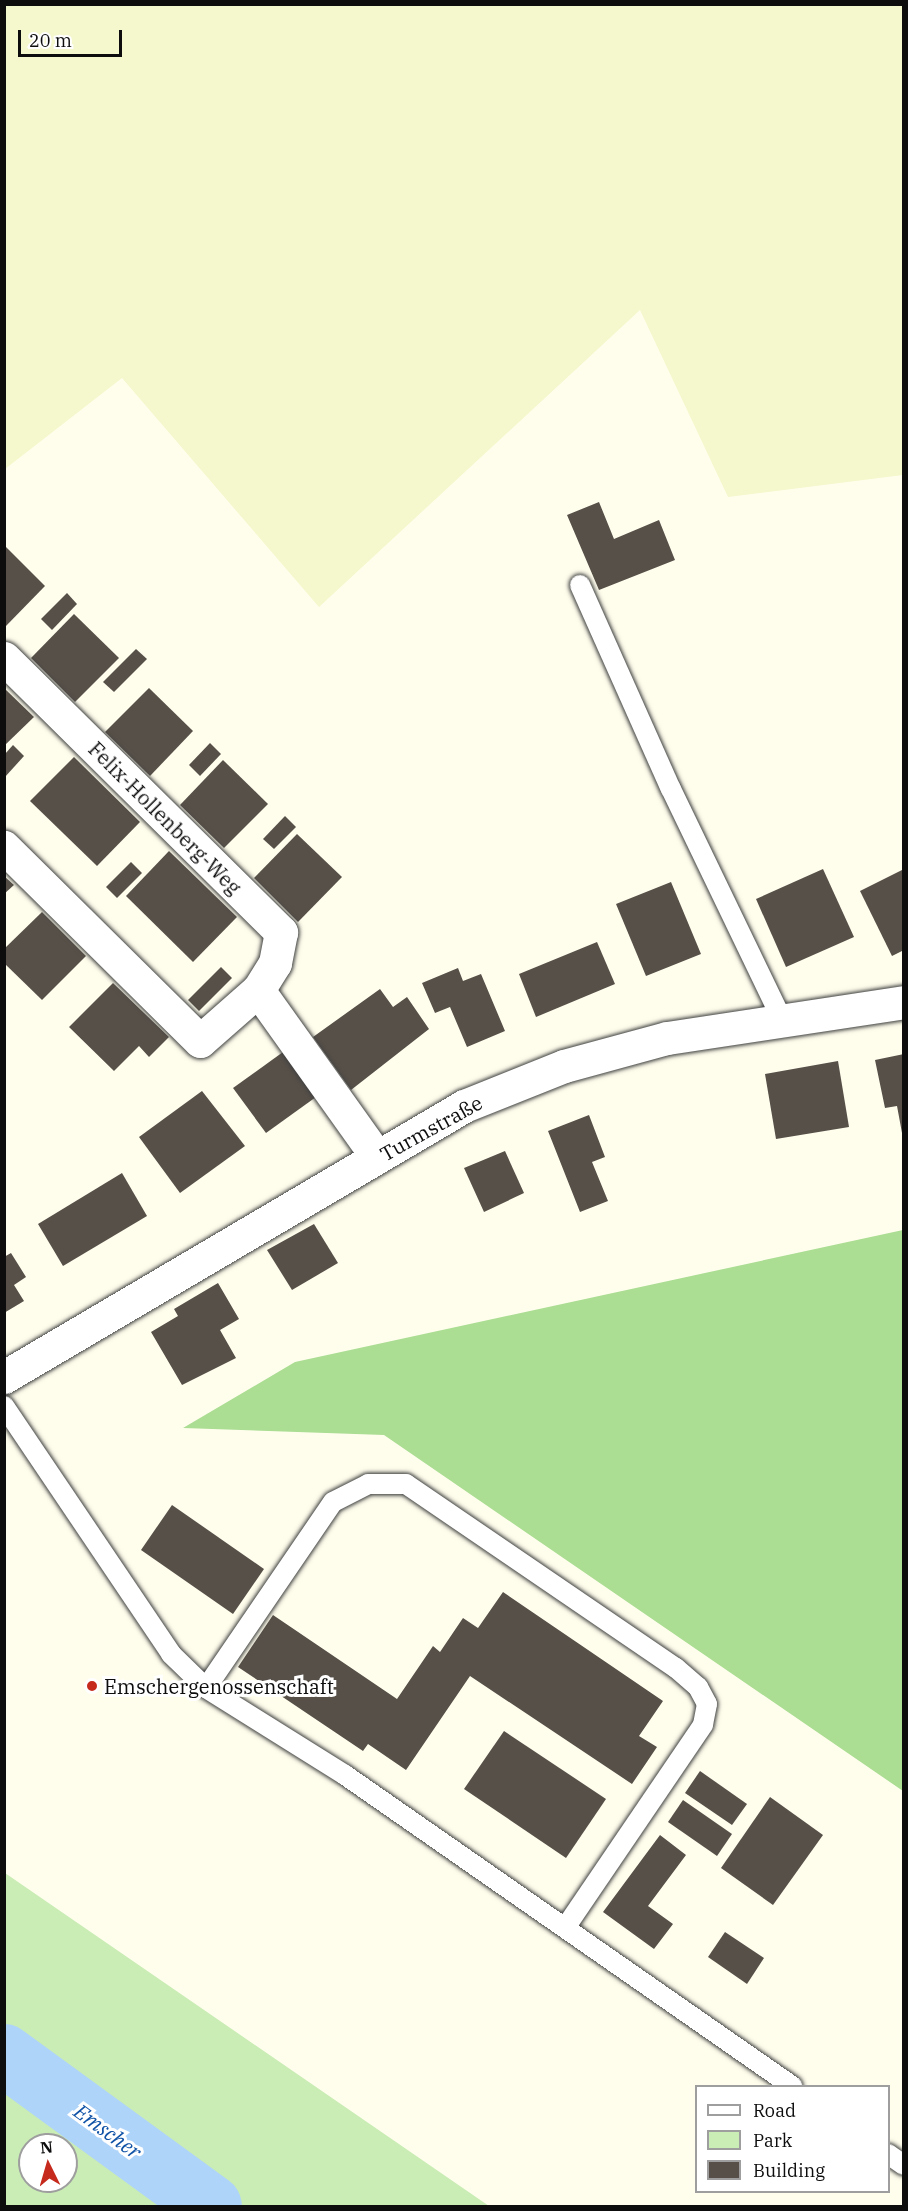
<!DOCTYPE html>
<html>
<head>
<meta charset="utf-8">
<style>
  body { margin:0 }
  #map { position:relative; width:908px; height:2211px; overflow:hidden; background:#fffeed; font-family:"IBM Plex Serif",serif }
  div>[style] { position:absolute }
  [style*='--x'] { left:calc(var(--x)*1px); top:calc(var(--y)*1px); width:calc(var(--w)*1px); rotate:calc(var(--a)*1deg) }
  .farmland>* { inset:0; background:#f5f7cc }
  .green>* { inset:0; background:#caecb5 }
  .forest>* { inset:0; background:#abdd93 }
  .river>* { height:62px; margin:-31px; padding:0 31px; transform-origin:31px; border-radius:31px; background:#afd4fa }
  .building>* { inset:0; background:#575049 }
  .roads { filter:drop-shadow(0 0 2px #404040) drop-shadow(0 0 2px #404040) }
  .service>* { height:20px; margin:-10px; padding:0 10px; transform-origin:10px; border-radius:10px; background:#fff }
  .minor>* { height:33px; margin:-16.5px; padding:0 16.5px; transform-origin:16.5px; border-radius:16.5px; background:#fff }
  .dots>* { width:16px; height:16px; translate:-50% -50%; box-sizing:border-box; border:3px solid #fff; border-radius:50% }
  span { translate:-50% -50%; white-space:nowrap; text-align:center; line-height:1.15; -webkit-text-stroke:6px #fff; paint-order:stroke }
  .street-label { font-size:20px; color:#0d0d0d }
  .poi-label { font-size:20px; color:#0d0d0d }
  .left { translate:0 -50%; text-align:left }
  .water-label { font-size:21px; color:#0f52a6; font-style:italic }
  .frame { position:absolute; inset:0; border:6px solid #0d0d0d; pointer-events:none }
  .legend { position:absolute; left:695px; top:2085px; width:195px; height:108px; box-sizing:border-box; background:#fff; border:2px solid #9e9e9e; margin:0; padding:8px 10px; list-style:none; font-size:18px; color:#0d0d0d }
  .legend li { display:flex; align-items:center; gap:12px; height:30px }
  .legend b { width:30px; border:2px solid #9e9e9e }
  .north { position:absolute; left:18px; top:2133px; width:60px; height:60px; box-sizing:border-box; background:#fff; border:2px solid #9e9e9e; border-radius:50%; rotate:355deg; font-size:16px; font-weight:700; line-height:24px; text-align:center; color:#0d0d0d }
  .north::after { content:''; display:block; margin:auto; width:21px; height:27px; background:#c52a1d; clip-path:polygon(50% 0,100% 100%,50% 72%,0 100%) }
  .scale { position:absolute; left:18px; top:30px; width:104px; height:27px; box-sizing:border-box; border:3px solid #0d0d0d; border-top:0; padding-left:8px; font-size:18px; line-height:21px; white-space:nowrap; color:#0d0d0d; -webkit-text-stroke:4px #fff; paint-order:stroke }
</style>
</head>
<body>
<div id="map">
  <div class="farmland">
    <i style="clip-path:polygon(5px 4px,903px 5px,903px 475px,728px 497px,640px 310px,319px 607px,122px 378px,5px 469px)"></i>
  </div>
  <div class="green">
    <i style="clip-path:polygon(evenodd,4px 1873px,5px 1873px,489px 2206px,5px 2206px,4px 1873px,30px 2145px,66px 2145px,66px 2181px,30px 2181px,30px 2145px)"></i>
  </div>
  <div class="forest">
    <i style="clip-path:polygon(903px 1230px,903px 1791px,384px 1435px,183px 1428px,295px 1362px)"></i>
  </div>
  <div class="river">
    <i style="--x:4;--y:2055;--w:256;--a:36.1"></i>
  </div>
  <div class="building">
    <i style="clip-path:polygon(599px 502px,614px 539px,659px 520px,675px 560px,599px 590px,567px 515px)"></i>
    <i style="clip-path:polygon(5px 546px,45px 586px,5px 627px)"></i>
    <i style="clip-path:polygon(67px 593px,77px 604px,52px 630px,41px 619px)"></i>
    <i style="clip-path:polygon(74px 614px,119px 658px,75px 702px,31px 658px)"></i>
    <i style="clip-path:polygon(136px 649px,147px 659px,114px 692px,103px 682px)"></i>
    <i style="clip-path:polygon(4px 688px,34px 717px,4px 746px)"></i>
    <i style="clip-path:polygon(149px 688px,193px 731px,150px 776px,105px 732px)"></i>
    <i style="clip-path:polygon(210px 743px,221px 754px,200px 776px,189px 765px)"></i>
    <i style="clip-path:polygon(13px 745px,24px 756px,5px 777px,5px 754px)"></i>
    <i style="clip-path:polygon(74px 757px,140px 822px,97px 866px,30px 801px)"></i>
    <i style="clip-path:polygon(223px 760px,268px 804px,224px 848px,180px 805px)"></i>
    <i style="clip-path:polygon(285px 816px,296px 827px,274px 849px,263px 839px)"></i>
    <i style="clip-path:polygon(297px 834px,342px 877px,298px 922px,254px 878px)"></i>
    <i style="clip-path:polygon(169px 851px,237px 917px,193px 962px,126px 896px)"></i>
    <i style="clip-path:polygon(131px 862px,142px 873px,117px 898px,106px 887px)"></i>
    <i style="clip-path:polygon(823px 869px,854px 937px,786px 967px,756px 899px)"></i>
    <i style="clip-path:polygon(904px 869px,904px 950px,892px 956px,860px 891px)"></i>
    <i style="clip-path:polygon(4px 876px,14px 885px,4px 894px)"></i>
    <i style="clip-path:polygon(671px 882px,701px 954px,646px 976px,616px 904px)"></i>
    <i style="clip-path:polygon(42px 912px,86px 956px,42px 1000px,4px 963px,4px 949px)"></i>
    <i style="clip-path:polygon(597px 942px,615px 984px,536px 1017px,519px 974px)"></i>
    <i style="clip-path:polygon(221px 967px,232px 978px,199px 1011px,188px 1000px)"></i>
    <i style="clip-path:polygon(458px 968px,463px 981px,481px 974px,505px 1031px,467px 1047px,450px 1007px,435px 1013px,422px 983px)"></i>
    <i style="clip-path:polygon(113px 983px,169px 1037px,149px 1057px,139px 1046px,114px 1071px,69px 1027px)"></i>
    <i style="clip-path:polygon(380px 989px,393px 1007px,407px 997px,429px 1029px,351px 1090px,313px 1037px)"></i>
    <i style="clip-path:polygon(283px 1052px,316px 1097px,266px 1133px,233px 1088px)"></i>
    <i style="clip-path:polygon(904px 1054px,904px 1133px,902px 1133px,897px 1106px,885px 1108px,875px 1060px)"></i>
    <i style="clip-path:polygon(838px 1061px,849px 1127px,776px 1139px,765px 1074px)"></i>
    <i style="clip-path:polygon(202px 1091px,245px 1146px,180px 1193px,139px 1137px)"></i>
    <i style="clip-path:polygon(589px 1115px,605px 1157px,592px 1162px,608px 1201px,580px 1212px,548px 1131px)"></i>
    <i style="clip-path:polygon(505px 1151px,524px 1193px,484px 1212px,464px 1168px)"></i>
    <i style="clip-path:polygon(122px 1173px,147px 1216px,63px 1266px,38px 1224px)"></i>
    <i style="clip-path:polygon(314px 1224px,338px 1263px,292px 1290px,267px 1250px)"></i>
    <i style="clip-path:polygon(11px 1253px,26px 1277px,14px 1285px,24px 1301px,4px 1313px,4px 1257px)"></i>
    <i style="clip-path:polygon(218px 1283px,239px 1319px,220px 1330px,236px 1358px,182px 1385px,151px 1332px,178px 1316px,174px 1309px)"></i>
    <i style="clip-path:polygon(172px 1505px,264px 1569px,233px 1614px,141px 1550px)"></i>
    <i style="clip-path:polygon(503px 1592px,663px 1701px,639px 1736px,657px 1747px,632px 1784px,470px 1676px,406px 1770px,368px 1744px,363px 1751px,238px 1667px,273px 1615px,397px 1699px,433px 1646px,440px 1652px,463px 1618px,478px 1628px)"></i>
    <i style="clip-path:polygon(504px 1731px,606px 1799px,566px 1858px,464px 1789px)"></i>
    <i style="clip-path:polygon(700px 1771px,747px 1804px,732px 1825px,685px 1793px)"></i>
    <i style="clip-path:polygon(770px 1797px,823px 1835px,773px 1905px,721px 1868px)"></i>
    <i style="clip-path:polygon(683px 1800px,732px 1834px,717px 1856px,668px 1822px)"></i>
    <i style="clip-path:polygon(660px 1835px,686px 1855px,648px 1906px,673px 1924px,654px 1949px,603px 1912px)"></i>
    <i style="clip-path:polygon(725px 1932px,764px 1958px,747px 1984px,708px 1957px)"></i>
  </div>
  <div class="roads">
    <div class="service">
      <i style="--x:580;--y:585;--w:223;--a:66"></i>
      <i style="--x:671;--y:789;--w:256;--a:64.3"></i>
      <i style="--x:4;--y:1406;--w:299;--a:56"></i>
      <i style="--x:171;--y:1654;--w:49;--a:44.2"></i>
      <i style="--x:206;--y:1688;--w:164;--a:32"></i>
      <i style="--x:345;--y:1775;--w:545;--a:34.83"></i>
      <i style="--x:206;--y:1688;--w:225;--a:-55.7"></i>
      <i style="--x:333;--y:1502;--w:39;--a:-27"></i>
      <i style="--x:368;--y:1484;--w:38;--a:0"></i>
      <i style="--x:406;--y:1484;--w:327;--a:34.3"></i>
      <i style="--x:676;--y:1668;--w:29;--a:41"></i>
      <i style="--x:698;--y:1687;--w:19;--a:62"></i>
      <i style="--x:707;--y:1704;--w:21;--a:101"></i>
      <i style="--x:703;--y:1725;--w:245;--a:124.2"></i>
      <i style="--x:888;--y:2154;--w:19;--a:35"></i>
    </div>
    <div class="minor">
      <i style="--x:4;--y:658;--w:390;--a:44.7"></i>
      <i style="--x:281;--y:932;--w:32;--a:101"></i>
      <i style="--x:275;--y:963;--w:32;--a:122"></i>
      <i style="--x:258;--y:990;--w:77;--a:138.7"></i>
      <i style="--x:200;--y:1041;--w:276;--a:-135.3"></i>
      <i style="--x:258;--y:990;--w:205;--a:54.5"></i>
      <i style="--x:4;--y:1377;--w:534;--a:-30.5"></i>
      <i style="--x:464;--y:1106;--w:108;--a:-21.8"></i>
      <i style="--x:564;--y:1066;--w:107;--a:-15.2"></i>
      <i style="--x:667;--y:1038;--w:240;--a:-8.6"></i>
    </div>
  </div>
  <div class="dots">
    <i style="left:92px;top:1686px;background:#c52a1d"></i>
  </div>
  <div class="street-label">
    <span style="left:165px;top:818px;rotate:45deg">Felix-Hollenberg-Weg</span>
    <span style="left:431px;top:1128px;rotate:-29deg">Turmstraße</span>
  </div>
  <div class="poi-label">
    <span class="left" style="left:104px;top:1686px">Emschergenossenschaft</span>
  </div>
  <div class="water-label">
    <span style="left:108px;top:2131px;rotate:36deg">Emscher</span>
  </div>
  <div class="frame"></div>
  <ul class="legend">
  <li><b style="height:8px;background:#fff"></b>Road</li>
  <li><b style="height:16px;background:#caecb5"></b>Park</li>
  <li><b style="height:16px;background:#575049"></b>Building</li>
  </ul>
  <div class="north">N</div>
  <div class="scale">20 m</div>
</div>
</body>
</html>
